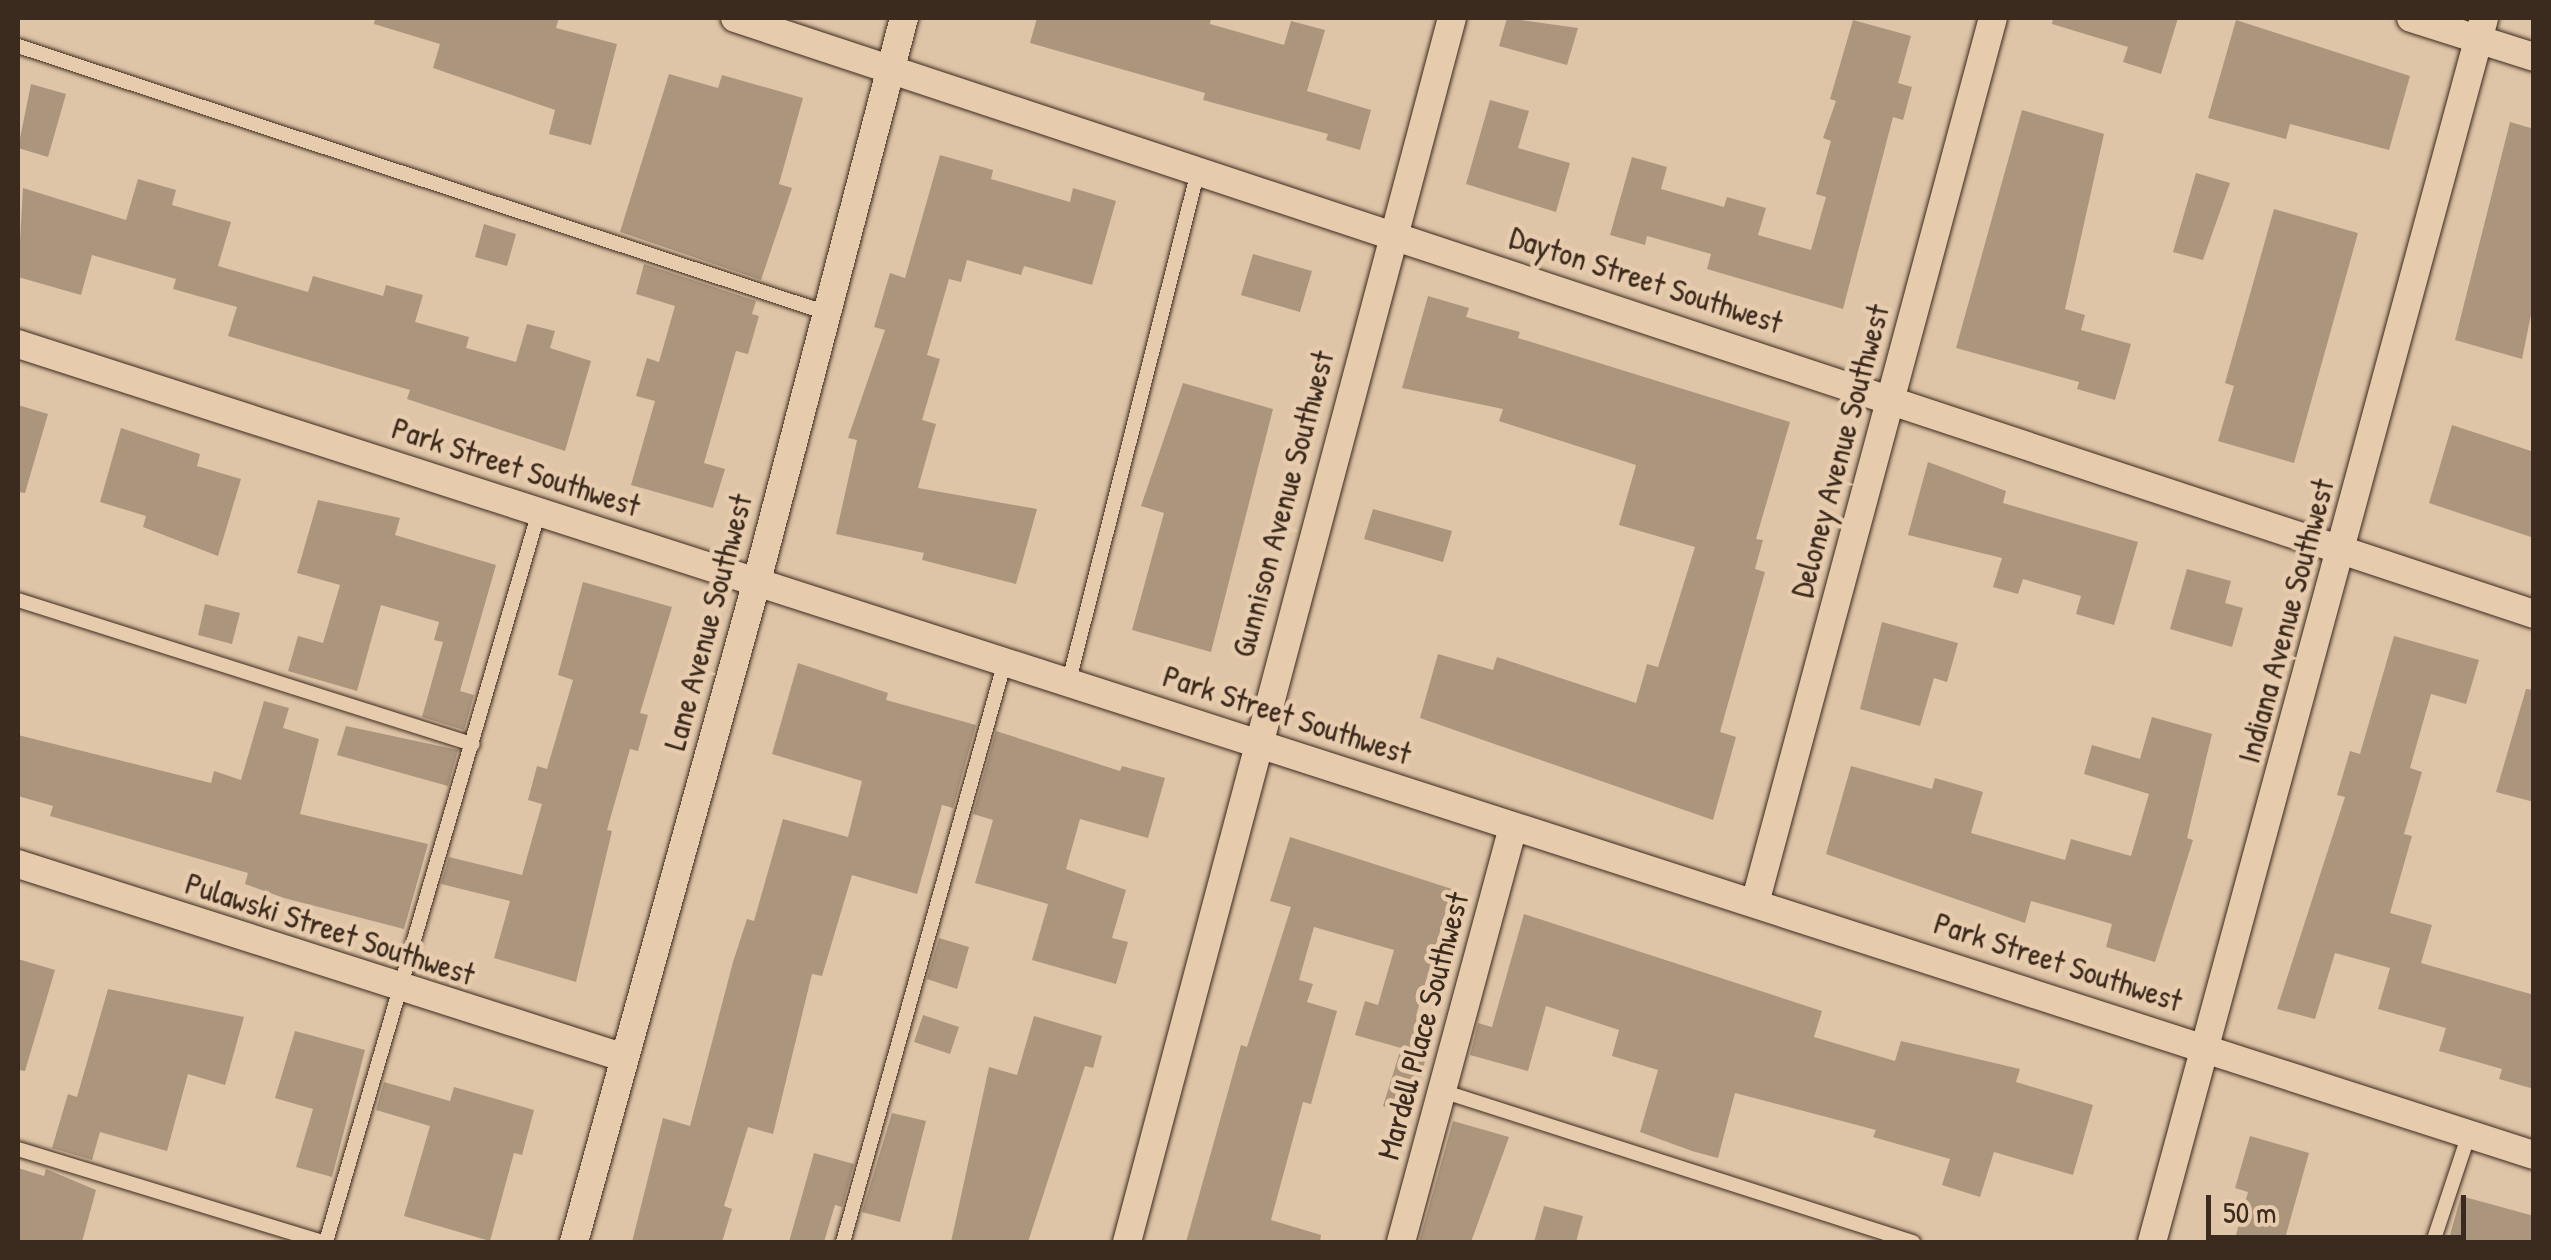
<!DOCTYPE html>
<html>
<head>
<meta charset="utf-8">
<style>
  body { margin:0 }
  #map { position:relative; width:2551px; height:1260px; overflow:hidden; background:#dfc5a7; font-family:"Patrick Hand",sans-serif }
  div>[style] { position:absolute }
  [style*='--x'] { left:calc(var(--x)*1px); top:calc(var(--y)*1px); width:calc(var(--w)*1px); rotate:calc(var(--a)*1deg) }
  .building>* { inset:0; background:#ac957d }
  .roads { filter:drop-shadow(0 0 2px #3b2a1e) drop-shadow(0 0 2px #3b2a1e) }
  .lane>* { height:14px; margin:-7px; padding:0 7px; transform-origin:7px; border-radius:7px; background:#e6cbad }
  .street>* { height:28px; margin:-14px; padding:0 14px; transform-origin:14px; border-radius:14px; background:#e6cbad }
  span { translate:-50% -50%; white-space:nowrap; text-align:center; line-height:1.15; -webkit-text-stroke:9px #e6cbad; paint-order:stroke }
  .street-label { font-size:32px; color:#3b2a1e }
  .frame { position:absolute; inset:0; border:20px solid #3b2a1e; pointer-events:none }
  .scale { position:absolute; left:2206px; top:1195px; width:260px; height:45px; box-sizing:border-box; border:5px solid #3b2a1e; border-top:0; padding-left:12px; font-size:30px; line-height:35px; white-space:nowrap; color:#3b2a1e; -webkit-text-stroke:8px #e6cbad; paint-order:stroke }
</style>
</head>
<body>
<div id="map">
  <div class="building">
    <i style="clip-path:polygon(375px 18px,559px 18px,556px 28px,617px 44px,591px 145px,549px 134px,555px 110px,433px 68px,440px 44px,374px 24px)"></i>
    <i style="clip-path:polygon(1037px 18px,1211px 18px,1210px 24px,1284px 45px,1291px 21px,1325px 30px,1307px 91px,1371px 110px,1360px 150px,1326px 140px,1328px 134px,1203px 100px,1205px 93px,1030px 43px)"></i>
    <i style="clip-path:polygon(1507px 18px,1578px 28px,1567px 65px,1499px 46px)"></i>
    <i style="clip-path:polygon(2053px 18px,2178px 18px,2161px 74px,2123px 62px,2128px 47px,2052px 24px)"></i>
    <i style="clip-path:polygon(1853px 20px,1911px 36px,1898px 83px,1912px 87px,1903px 120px,1893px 117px,1843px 309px,1707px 269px,1711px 254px,1647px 236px,1645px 245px,1610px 235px,1632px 157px,1667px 167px,1661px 189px,1724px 207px,1727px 197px,1766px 208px,1758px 235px,1811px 250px,1826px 197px,1816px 194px,1831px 141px,1823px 138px,1836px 101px,1830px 99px)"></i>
    <i style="clip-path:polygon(2236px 20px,2410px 76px,2389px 150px,2290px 124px,2286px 139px,2208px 118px)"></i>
    <i style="clip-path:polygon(669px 74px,718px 88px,722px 75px,803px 98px,779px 184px,792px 188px,761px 280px,620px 232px)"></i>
    <i style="clip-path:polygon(31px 84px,66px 94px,48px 157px,18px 148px)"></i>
    <i style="clip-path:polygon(1490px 100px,1529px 111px,1518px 148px,1570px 163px,1556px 212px,1466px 184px)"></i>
    <i style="clip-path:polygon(2022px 110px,2104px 134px,2065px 309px,2085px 315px,2081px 330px,2131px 344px,2115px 400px,2077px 389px,2079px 382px,1956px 348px)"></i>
    <i style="clip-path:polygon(2510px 122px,2534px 129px,2534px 300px,2522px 359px,2455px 340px)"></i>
    <i style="clip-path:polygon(940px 155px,993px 170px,991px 179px,1070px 202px,1073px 188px,1116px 201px,1092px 285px,1024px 266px,1021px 275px,967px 260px,961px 282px,949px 279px,927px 355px,940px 359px,922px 420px,936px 424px,918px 488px,1037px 509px,1016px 584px,922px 560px,924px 553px,836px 534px,857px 440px,848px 438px,885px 330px,874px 327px,890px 273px,905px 278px)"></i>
    <i style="clip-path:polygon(2196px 173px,2230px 183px,2203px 260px,2173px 252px)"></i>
    <i style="clip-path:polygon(138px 179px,176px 190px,172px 205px,231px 222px,218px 266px,308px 292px,313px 276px,383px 296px,386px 285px,423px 295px,415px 322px,469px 337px,466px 348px,516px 362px,527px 324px,555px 331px,550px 348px,591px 361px,565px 451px,407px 399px,410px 390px,228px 336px,237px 307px,173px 289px,176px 279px,92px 255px,81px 295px,18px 277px,23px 188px,126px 220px)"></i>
    <i style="clip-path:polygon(2274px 209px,2358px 233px,2294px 463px,2218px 441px,2234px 386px,2225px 383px)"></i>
    <i style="clip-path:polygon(484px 224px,516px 234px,507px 266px,475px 257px)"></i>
    <i style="clip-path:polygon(1253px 254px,1312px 271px,1300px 312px,1241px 295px)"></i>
    <i style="clip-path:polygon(644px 264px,756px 301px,752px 314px,759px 316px,748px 354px,736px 351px,704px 463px,725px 469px,713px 508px,631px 485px,655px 401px,636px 396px,647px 358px,659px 362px,675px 306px,636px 294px)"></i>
    <i style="clip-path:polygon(1428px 296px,1469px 308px,1466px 317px,1520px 332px,1518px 338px,1790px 422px,1756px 539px,1763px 540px,1755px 569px,1765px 572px,1720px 732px,1736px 737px,1713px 820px,1420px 718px,1438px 654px,1493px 670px,1497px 657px,1636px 703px,1647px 664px,1658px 667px,1695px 547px,1619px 525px,1636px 465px,1499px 421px,1503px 409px,1402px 388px)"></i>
    <i style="clip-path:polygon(1183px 383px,1273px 409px,1211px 652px,1132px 630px,1164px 513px,1141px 506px)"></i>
    <i style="clip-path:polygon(18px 405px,48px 414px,25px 493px,18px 492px)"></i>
    <i style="clip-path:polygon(2452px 425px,2534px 452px,2534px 538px,2429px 503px)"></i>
    <i style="clip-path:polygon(121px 428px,200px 454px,197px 466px,241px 479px,218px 556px,143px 527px,146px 516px,100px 502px)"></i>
    <i style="clip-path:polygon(1928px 462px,2006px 491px,2003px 503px,2138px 542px,2114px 625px,2076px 614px,2081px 596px,2023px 579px,2018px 594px,1993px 587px,2002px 558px,1908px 535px)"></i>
    <i style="clip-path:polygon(318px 500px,400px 518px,395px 535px,496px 565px,460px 691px,474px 695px,464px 730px,422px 717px,443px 642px,434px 640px,439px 622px,381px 605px,357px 691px,288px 671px,298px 636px,323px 643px,340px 585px,297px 573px)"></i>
    <i style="clip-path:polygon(1373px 509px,1452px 531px,1443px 562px,1364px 539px)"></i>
    <i style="clip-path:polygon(2187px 569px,2231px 581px,2225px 603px,2243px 608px,2232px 647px,2170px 629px)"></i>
    <i style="clip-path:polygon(583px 582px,672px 607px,640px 713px,648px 715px,638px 751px,630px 749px,607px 830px,612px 831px,576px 982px,494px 958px,510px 901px,441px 884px,449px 857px,522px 875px,542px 804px,528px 800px,537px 766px,547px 769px,573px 680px,558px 675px)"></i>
    <i style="clip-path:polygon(205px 604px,240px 613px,232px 644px,198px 635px)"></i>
    <i style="clip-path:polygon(1882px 622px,1958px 643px,1947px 682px,1934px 678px,1920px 726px,1860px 709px)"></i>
    <i style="clip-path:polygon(2394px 636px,2479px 660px,2466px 704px,2431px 694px,2410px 768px,2422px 772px,2404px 834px,2412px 836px,2390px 913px,2432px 925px,2421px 963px,2534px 995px,2534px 1089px,2499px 1079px,2502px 1069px,2439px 1051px,2446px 1028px,2378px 1009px,2390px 968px,2335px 953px,2315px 1019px,2277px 1009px,2345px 797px,2337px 795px,2350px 751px,2360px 754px)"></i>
    <i style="clip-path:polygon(798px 663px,888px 693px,886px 700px,976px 725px,953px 808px,942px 805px,917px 894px,852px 875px,822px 976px,812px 974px,773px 1134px,748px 1127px,724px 1206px,732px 1209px,722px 1242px,632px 1242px,663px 1118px,690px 1126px,733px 962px,747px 919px,754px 921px,783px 819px,848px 837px,862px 781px,772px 754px)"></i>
    <i style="clip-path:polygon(2526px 689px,2534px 690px,2534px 802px,2496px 792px)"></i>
    <i style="clip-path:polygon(264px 701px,289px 708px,283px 728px,319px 739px,300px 814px,428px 844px,404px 929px,284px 898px,245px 884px,248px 873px,50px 816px,53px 806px,18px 796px,18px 735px,211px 783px,214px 771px,241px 780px)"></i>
    <i style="clip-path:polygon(2152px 717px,2212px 734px,2187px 838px,2193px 840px,2155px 962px,2106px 947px,2112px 924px,2031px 901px,2025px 923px,1826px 854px,1851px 766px,1932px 789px,1935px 778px,1983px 792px,1971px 833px,2065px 860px,2071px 839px,2131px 856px,2149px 794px,2084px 774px,2092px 745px,2140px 759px)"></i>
    <i style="clip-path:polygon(346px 726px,458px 750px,448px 786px,337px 755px)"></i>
    <i style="clip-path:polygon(996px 731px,1120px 771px,1122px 766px,1165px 778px,1148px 838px,1080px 819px,1066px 869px,1126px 890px,1112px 938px,1128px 942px,1116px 984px,1032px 960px,1048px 904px,975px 883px,993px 820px,973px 814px)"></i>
    <i style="clip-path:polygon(1290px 837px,1452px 889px,1416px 1016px,1436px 1022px,1410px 1114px,1383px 1106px,1401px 1048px,1355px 1035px,1365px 1001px,1378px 1005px,1394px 950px,1314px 927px,1299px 980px,1313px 984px,1307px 1002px,1337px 1011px,1311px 1104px,1303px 1102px,1271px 1220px,1321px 1235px,1320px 1242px,1186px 1242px,1241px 1045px,1247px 1047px,1291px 907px,1270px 901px)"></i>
    <i style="clip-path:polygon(1524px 914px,1822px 1011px,1814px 1037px,1895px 1061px,1901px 1041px,2020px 1069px,2016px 1082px,2093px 1105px,2073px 1175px,1994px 1152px,1980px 1197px,1942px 1185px,1950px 1159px,1873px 1137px,1876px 1130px,1735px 1093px,1718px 1158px,1692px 1151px,1640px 1132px,1658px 1070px,1612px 1056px,1619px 1030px,1546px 1006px,1528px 1071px,1470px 1055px,1478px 1023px,1492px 1027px)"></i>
    <i style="clip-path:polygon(939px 938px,969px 947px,957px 989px,927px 979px)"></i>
    <i style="clip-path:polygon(18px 959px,55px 970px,25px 1071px,18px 1070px)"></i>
    <i style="clip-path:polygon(108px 989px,244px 1017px,225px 1085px,188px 1074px,167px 1151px,100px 1132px,92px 1160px,52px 1148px,68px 1094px,77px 1097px)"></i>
    <i style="clip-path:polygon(923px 1015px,959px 1027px,950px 1054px,914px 1042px)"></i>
    <i style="clip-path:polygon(1034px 1016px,1102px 1036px,1093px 1068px,1085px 1066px,1028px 1242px,951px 1242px,989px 1067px,1017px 1075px)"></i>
    <i style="clip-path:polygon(295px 1031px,365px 1050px,332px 1177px,296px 1167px,313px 1109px,275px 1098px)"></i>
    <i style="clip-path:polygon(384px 1082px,450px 1101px,454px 1087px,534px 1110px,522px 1155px,514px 1153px,490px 1241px,404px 1216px,430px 1126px,376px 1110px)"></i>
    <i style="clip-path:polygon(892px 1113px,926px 1121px,900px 1222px,862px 1212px)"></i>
    <i style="clip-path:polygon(1453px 1121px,1509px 1137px,1471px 1242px,1419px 1242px)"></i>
    <i style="clip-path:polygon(2250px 1136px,2309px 1153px,2284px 1242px,2234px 1242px,2248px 1192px,2235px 1188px)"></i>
    <i style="clip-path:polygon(814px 1153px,854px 1164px,842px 1207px,835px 1205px,824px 1242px,789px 1242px)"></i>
    <i style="clip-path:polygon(18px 1168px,44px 1176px,46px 1169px,96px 1190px,82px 1242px,18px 1242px)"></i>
    <i style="clip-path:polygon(2461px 1196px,2534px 1216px,2534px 1242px,2448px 1242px)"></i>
    <i style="clip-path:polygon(1544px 1206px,1583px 1216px,1576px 1242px,1534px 1242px)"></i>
  </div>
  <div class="roads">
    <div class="lane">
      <i style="--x:18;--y:46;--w:852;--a:18.26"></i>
      <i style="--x:18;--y:600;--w:477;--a:17.6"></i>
      <i style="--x:1069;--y:681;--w:526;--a:-75.81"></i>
      <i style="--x:1442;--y:1091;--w:495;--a:17.8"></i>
      <i style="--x:18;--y:1149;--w:319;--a:17"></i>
      <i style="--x:326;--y:1242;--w:761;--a:-73.75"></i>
      <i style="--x:843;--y:1242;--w:603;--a:-74.42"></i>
      <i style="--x:2433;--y:1242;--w:114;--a:-71.6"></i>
    </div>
    <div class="street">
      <i style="--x:735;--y:18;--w:1895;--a:18.33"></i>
      <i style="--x:2411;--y:18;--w:129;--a:17.6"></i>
      <i style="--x:18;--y:344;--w:2643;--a:17.87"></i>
      <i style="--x:18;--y:864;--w:634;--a:17.72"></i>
      <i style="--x:1755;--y:903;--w:916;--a:-74.95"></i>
      <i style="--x:574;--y:1242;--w:686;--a:-74.53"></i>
      <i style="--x:757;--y:581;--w:582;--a:-75.37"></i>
      <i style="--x:1127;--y:1242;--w:1266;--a:-75.13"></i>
      <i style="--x:1401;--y:1242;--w:430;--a:-74.9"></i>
      <i style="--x:2152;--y:1242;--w:1268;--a:-74.82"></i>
    </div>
  </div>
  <div class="street-label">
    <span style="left:1646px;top:280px;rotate:18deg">Dayton Street Southwest</span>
    <span style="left:1840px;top:451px;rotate:-75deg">Deloney Avenue Southwest</span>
    <span style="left:516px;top:467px;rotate:18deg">Park Street Southwest</span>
    <span style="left:1283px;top:504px;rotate:-75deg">Gunnison Avenue Southwest</span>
    <span style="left:2286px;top:621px;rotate:-75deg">Indiana Avenue Southwest</span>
    <span style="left:708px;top:622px;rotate:-75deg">Lane Avenue Southwest</span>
    <span style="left:1287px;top:715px;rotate:18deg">Park Street Southwest</span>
    <span style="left:330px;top:929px;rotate:18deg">Pulawski Street Southwest</span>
    <span style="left:2058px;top:962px;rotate:18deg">Park Street Southwest</span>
    <span style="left:1423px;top:1026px;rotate:-75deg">Mardell Place Southwest</span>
  </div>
  <div class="frame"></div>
  <div class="scale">50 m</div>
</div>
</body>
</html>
